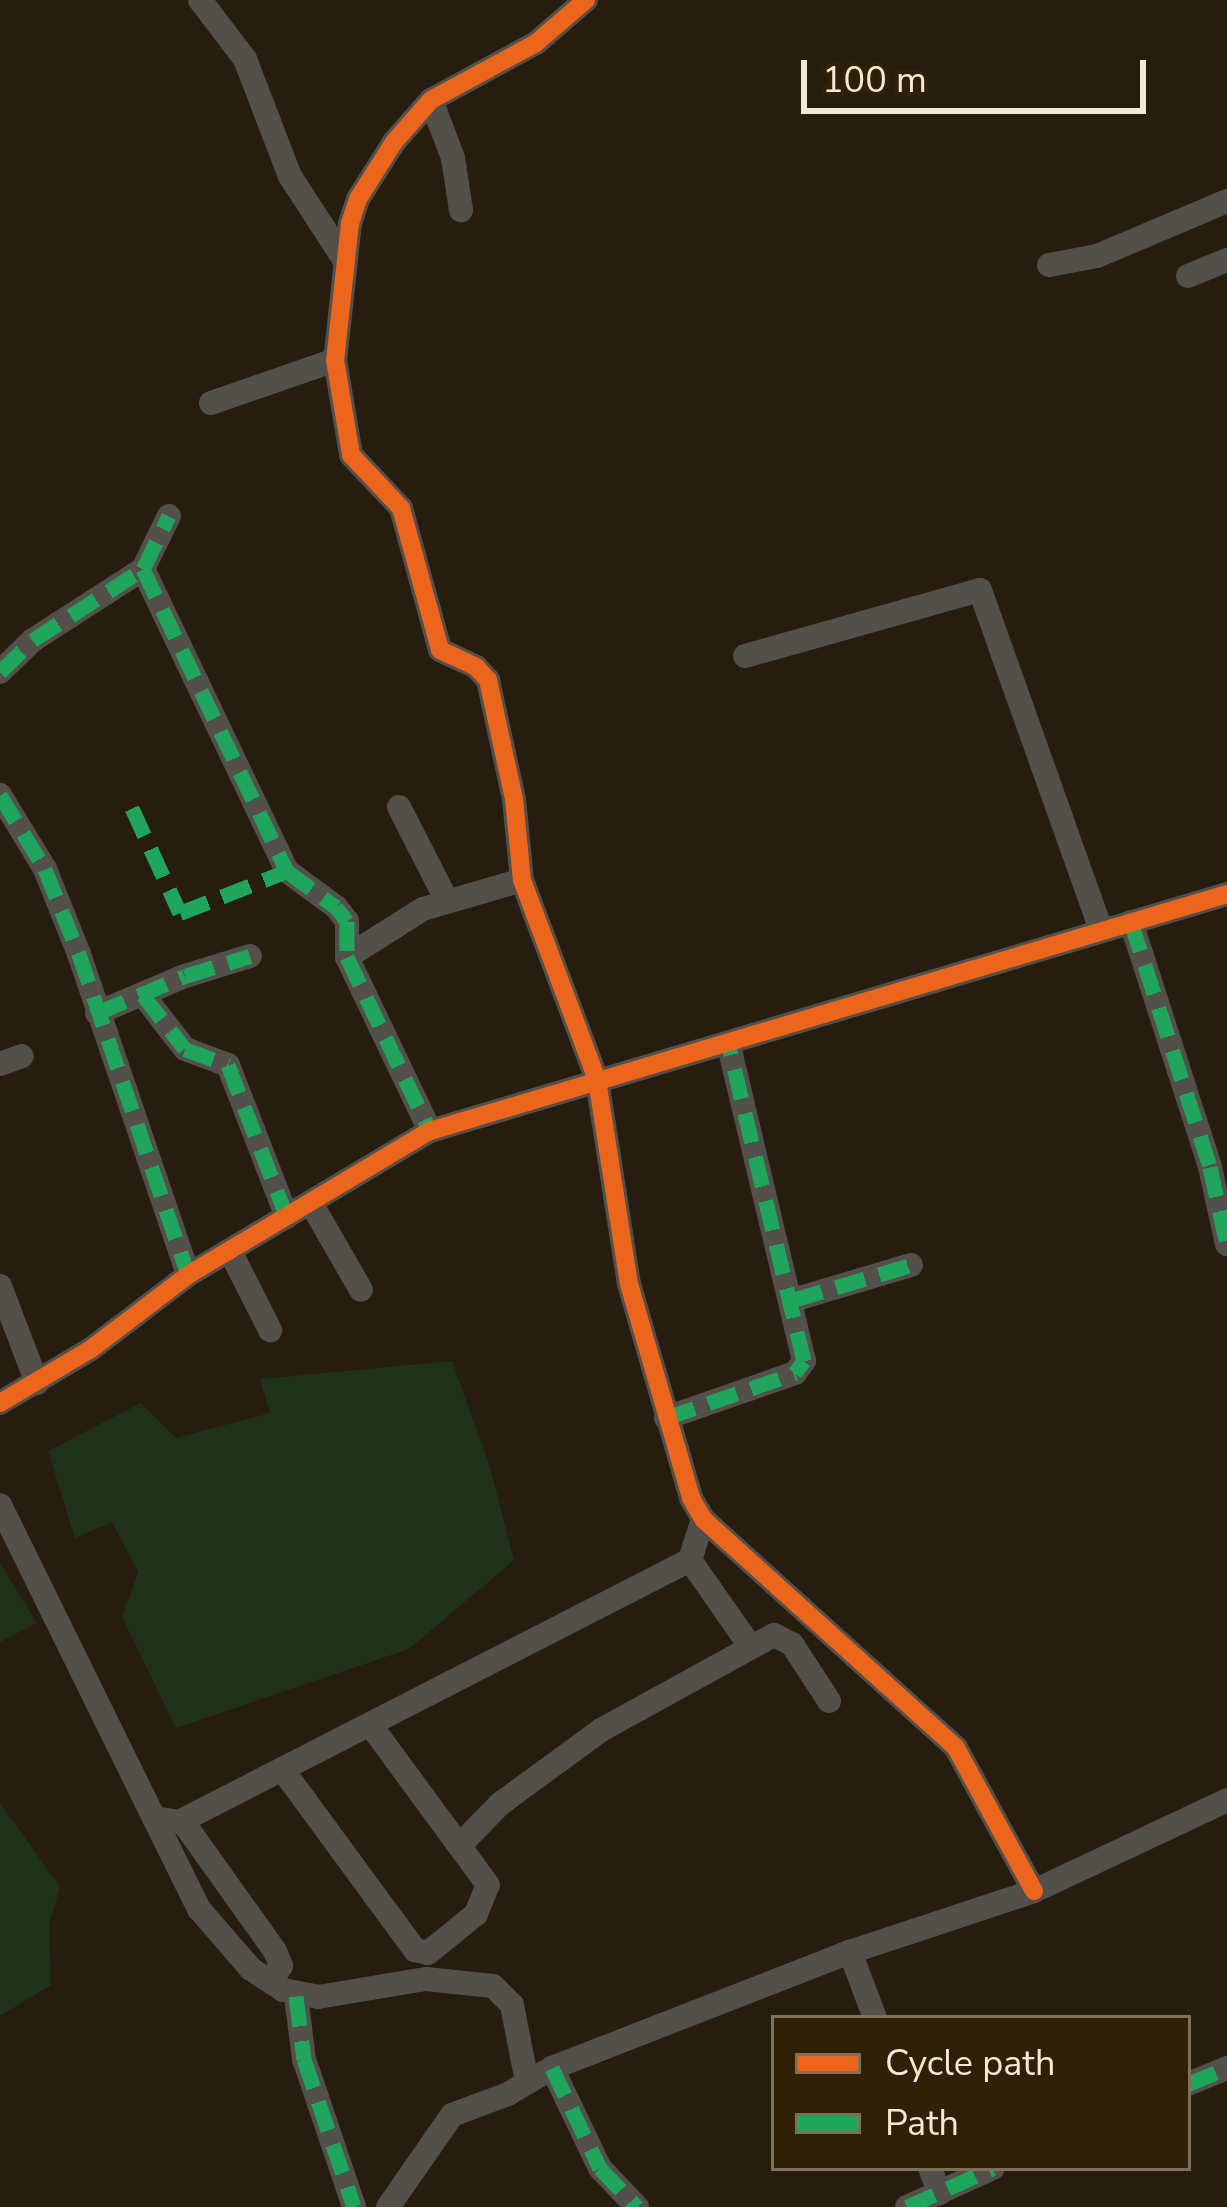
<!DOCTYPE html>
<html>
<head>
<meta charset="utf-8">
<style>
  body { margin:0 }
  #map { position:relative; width:1227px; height:2207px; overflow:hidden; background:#261d0f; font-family:"Nunito Sans",sans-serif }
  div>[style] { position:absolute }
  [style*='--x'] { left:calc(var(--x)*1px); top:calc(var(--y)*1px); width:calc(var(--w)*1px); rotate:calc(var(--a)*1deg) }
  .green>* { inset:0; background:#1f3119 }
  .street>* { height:24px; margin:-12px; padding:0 12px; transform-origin:12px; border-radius:12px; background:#534f4a }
  .quiet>* { height:15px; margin-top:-7.5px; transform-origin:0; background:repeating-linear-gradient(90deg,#20a55d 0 30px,transparent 0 45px) }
  .cycleway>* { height:18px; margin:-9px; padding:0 9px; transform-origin:9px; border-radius:9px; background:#eb651d }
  span { translate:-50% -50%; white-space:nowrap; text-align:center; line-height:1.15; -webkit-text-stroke:10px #302005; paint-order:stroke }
  .legend { position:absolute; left:771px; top:2015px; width:420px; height:156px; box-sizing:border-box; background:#302005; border:3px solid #7e705a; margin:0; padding:15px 21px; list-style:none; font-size:36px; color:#f3e8d9 }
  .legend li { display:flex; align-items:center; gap:24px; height:60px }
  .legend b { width:60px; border:3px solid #7e705a }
  .scale { position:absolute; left:801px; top:60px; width:345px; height:54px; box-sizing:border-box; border:6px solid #f3e8d9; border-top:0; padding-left:15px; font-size:36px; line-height:42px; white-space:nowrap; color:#f3e8d9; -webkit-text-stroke:9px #302005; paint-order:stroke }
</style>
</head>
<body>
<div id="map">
  <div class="green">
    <i style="clip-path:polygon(452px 1361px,490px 1467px,514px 1560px,409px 1649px,176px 1728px,122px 1617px,138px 1572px,112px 1522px,75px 1538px,48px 1451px,141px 1403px,176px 1438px,270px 1413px,260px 1379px)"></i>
    <i style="clip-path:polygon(0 1563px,37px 1623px,0 1642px)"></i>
    <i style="clip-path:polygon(0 1803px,60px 1887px,49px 1924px,51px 1985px,0 2016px)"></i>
  </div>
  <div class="street">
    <i style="--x:200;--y:0;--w:74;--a:52.7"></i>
    <i style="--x:245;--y:59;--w:125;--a:69"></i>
    <i style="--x:290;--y:176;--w:101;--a:57.1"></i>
    <i style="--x:586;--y:0;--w:66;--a:139.3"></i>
    <i style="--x:536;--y:43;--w:119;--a:151.5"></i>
    <i style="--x:431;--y:100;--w:56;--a:131.4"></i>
    <i style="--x:394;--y:142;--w:67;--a:122.3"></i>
    <i style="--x:358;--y:199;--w:25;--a:108"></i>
    <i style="--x:350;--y:223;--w:138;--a:96.2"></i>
    <i style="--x:335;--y:360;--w:96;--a:80.4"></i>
    <i style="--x:351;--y:455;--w:73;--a:46.7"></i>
    <i style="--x:401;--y:508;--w:147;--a:74.6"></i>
    <i style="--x:440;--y:650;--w:40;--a:25"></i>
    <i style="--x:476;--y:667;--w:18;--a:47"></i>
    <i style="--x:488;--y:680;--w:122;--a:77.7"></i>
    <i style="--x:514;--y:799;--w:81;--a:84.4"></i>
    <i style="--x:522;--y:880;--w:214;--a:69.4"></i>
    <i style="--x:597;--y:1080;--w:206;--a:81.1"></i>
    <i style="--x:629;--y:1284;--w:223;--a:73.8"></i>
    <i style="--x:691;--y:1498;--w:24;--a:60"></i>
    <i style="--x:703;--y:1519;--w:341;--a:42.1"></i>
    <i style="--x:956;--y:1748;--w:163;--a:61.4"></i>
    <i style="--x:431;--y:100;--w:62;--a:69.2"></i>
    <i style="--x:453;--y:158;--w:53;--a:81.3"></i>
    <i style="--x:1049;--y:265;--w:49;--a:-10.6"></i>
    <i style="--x:1097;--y:256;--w:141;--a:-22.9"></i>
    <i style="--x:1188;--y:276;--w:42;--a:-22.3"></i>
    <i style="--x:211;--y:403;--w:131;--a:-19.1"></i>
    <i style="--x:143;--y:569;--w:335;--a:64.5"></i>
    <i style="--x:287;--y:871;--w:61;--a:36.3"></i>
    <i style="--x:336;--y:907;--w:18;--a:52"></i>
    <i style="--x:347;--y:921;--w:36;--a:90"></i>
    <i style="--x:347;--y:957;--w:193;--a:64.5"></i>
    <i style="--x:745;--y:656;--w:244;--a:-15.7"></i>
    <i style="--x:980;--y:590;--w:361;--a:70.4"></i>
    <i style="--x:0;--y:672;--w:46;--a:-44.1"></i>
    <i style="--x:33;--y:640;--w:131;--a:-32.8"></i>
    <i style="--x:143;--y:569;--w:59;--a:-63.9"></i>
    <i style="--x:0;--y:795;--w:87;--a:58.7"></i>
    <i style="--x:45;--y:869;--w:92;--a:68.2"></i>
    <i style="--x:79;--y:954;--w:339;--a:71.2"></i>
    <i style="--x:399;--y:807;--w:103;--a:62.9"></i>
    <i style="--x:1131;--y:922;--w:257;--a:72.1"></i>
    <i style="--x:1210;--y:1167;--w:79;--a:77.6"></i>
    <i style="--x:347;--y:957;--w:90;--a:-32.3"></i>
    <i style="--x:423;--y:909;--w:103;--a:-16.3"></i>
    <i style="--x:143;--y:995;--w:68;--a:52.1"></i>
    <i style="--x:185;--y:1049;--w:46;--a:20.4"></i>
    <i style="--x:228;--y:1065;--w:163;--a:68.8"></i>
    <i style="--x:97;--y:1013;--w:95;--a:-22.8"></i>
    <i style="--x:185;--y:976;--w:68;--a:-17.1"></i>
    <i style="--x:0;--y:1064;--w:23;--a:-20"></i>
    <i style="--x:311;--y:1203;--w:100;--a:60.1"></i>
    <i style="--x:230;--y:1251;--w:89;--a:63.1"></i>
    <i style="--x:0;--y:1286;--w:104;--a:69.1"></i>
    <i style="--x:793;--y:1300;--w:123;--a:-16.5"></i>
    <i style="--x:0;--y:1403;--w:106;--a:-30.7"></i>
    <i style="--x:91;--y:1349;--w:122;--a:-37.3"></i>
    <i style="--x:188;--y:1275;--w:282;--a:-30.8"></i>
    <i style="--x:430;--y:1131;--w:831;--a:-16.56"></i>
    <i style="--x:666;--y:1418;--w:137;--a:-19.2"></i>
    <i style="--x:795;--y:1373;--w:15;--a:-53"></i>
    <i style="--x:804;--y:1361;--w:327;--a:-103.4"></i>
    <i style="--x:0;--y:1505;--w:349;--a:63.8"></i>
    <i style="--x:154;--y:1818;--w:25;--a:9"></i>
    <i style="--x:179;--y:1822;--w:574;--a:-27.15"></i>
    <i style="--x:690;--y:1560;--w:43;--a:-72.4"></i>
    <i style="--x:690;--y:1560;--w:105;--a:55.1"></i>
    <i style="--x:282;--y:1769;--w:225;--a:53.7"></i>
    <i style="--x:415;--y:1950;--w:13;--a:13"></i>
    <i style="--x:428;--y:1953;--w:62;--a:-39.1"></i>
    <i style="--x:476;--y:1914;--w:31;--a:-68"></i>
    <i style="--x:488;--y:1885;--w:197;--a:-126.3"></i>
    <i style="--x:154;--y:1818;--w:102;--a:63.7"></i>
    <i style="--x:199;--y:1909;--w:79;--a:49.1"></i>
    <i style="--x:251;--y:1969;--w:38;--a:33"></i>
    <i style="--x:283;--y:1990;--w:36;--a:11"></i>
    <i style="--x:318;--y:1997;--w:109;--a:-9.5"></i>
    <i style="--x:426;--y:1979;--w:67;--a:6"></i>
    <i style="--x:493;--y:1986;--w:27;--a:45"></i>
    <i style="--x:512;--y:2005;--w:78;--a:79"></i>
    <i style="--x:183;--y:1822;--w:158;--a:54.5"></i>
    <i style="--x:275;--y:1951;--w:16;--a:68"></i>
    <i style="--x:281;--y:1966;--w:18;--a:124"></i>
    <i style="--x:461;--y:1844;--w:56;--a:-45.7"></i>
    <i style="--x:500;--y:1804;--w:125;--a:-36.2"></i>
    <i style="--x:601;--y:1730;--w:197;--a:-28.8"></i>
    <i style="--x:774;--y:1635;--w:20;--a:27"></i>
    <i style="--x:792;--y:1644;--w:68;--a:57"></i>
    <i style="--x:296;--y:1996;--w:64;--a:82.8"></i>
    <i style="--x:304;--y:2059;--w:156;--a:71.3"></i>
    <i style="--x:875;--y:2018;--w:71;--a:-110.7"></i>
    <i style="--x:850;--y:1952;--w:194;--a:-18.3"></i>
    <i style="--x:1034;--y:1891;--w:213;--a:-25.2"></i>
    <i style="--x:552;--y:2068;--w:111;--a:64.4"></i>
    <i style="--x:600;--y:2168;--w:54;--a:46.5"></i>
    <i style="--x:1188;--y:2084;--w:42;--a:-22.3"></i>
    <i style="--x:930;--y:2168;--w:27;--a:70"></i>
    <i style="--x:388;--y:2207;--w:112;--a:-55.2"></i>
    <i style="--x:452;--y:2115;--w:60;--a:-20.6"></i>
    <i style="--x:508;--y:2094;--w:51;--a:-30.6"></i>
    <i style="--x:552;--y:2068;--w:320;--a:-21.3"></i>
    <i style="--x:907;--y:2207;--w:94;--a:-24.4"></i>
  </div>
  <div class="quiet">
    <i style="--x:143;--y:569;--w:335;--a:64.5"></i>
    <i style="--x:287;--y:871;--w:61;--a:36.3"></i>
    <i style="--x:336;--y:907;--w:18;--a:52"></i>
    <i style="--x:347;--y:921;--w:36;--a:90"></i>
    <i style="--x:347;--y:957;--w:193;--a:64.5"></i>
    <i style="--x:0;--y:672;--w:46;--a:-44.1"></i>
    <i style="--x:33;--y:640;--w:131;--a:-32.8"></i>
    <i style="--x:143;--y:569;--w:59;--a:-63.9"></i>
    <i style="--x:0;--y:795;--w:87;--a:58.7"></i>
    <i style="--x:45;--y:869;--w:92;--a:68.2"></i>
    <i style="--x:79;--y:954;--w:339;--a:71.2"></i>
    <i style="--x:132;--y:808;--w:115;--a:65.4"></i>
    <i style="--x:180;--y:913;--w:115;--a:-21.4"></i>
    <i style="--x:1131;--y:922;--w:257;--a:72.1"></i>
    <i style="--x:1210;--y:1167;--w:79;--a:77.6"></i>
    <i style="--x:143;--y:995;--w:68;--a:52.1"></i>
    <i style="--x:185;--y:1049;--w:46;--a:20.4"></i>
    <i style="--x:228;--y:1065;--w:163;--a:68.8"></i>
    <i style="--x:97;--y:1013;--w:95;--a:-22.8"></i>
    <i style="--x:185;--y:976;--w:68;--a:-17.1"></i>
    <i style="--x:793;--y:1300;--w:123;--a:-16.5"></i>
    <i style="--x:666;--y:1418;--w:137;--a:-19.2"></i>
    <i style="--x:795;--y:1373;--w:15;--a:-53"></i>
    <i style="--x:804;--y:1361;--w:327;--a:-103.4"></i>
    <i style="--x:296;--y:1996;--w:64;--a:82.8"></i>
    <i style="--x:304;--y:2059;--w:156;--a:71.3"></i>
    <i style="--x:552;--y:2068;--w:111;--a:64.4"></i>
    <i style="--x:600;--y:2168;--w:54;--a:46.5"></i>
    <i style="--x:1188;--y:2084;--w:42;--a:-22.3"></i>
    <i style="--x:907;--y:2207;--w:94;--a:-24.4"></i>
  </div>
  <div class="cycleway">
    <i style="--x:586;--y:0;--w:66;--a:139.3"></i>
    <i style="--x:536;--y:43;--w:119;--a:151.5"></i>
    <i style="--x:431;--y:100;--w:56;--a:131.4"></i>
    <i style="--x:394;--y:142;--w:67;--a:122.3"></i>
    <i style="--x:358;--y:199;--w:25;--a:108"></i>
    <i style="--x:350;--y:223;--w:138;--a:96.2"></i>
    <i style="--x:335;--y:360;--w:96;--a:80.4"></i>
    <i style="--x:351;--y:455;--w:73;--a:46.7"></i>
    <i style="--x:401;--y:508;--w:147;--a:74.6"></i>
    <i style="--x:440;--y:650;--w:40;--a:25"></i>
    <i style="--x:476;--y:667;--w:18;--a:47"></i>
    <i style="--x:488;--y:680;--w:122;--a:77.7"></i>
    <i style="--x:514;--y:799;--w:81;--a:84.4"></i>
    <i style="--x:522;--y:880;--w:214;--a:69.4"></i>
    <i style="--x:597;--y:1080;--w:206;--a:81.1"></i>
    <i style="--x:629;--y:1284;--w:223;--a:73.8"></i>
    <i style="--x:691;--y:1498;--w:24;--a:60"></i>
    <i style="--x:703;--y:1519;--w:341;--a:42.1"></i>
    <i style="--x:956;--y:1748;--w:163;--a:61.4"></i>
    <i style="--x:0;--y:1403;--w:106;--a:-30.7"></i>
    <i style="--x:91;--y:1349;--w:122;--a:-37.3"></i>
    <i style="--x:188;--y:1275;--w:282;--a:-30.8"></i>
    <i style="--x:430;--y:1131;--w:831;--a:-16.56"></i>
  </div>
  <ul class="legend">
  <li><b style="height:15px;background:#eb651d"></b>Cycle path</li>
  <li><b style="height:15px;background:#20a55d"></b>Path</li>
  </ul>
  <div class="scale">100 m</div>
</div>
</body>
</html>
